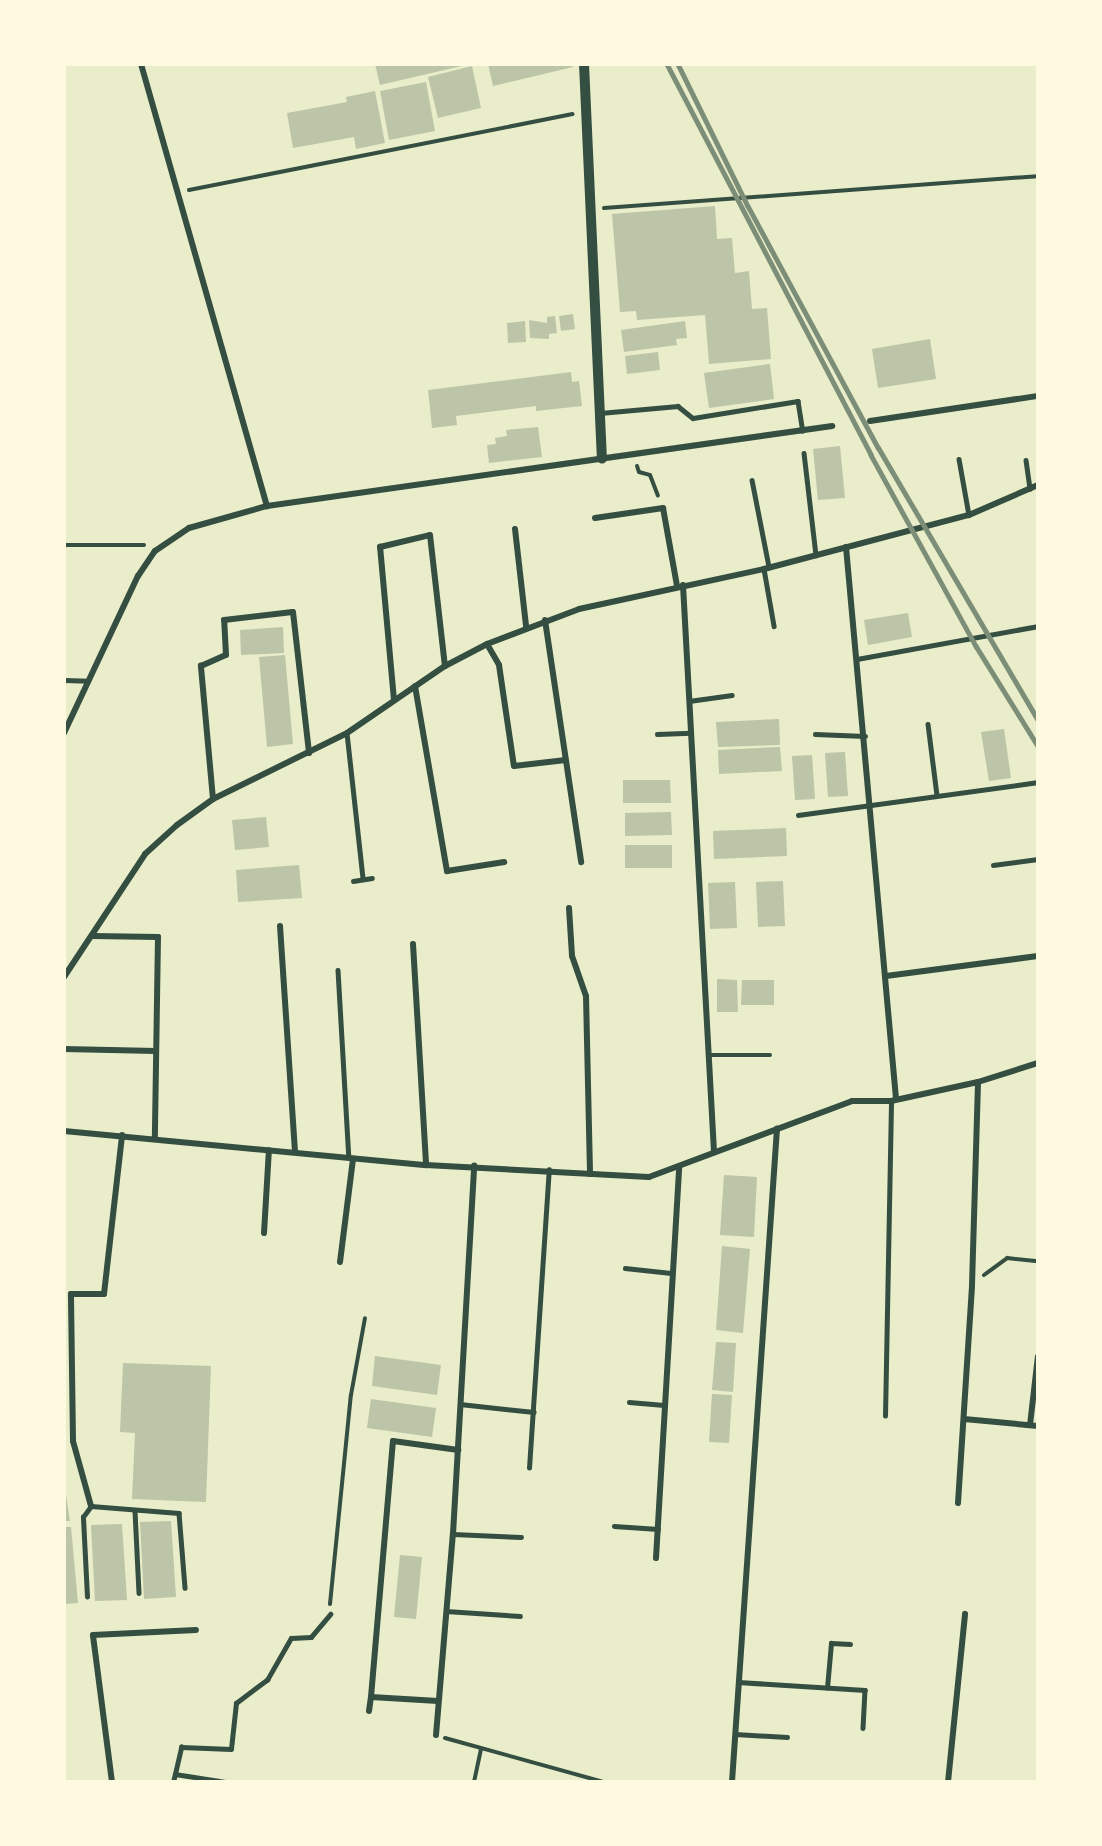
<!DOCTYPE html>
<html>
<head>
<meta charset="utf-8">
<style>
  body { margin:0 }
  #map { position:relative; width:1102px; height:1846px; overflow:hidden; background:#e9edc9; font-family:"Work Sans",sans-serif }
  div>[style] { position:absolute }
  [style*='--x'] { left:calc(var(--x)*1px); top:calc(var(--y)*1px); width:calc(var(--w)*1px); rotate:calc(var(--a)*1deg) }
  .building>* { inset:0; background:#bcc5a7 }
  .path>* { height:4px; margin:-2px; padding:0 2px; transform-origin:2px; border-radius:2px; background:#344e41 }
  .service>* { height:4.5px; margin:-2.25px; padding:0 2.25px; transform-origin:2.25px; border-radius:2.25px; background:#344e41 }
  .minor>* { height:6px; margin:-3px; padding:0 3px; transform-origin:3px; border-radius:3px; background:#344e41 }
  .tertiary>* { height:10px; margin:-5px; padding:0 5px; transform-origin:5px; border-radius:5px; background:#344e41 }
  .rail>* { height:4.5px; margin:-2.25px; padding:0 2.25px; transform-origin:2.25px; border-radius:2.25px; background:#7c8e77 }
  span { translate:-50% -50%; white-space:nowrap; text-align:center; line-height:1.15; -webkit-text-stroke:4.5px #fefae0; paint-order:stroke }
  .frame { position:absolute; inset:0; border:66px solid #fefae0; pointer-events:none }
</style>
</head>
<body>
<div id="map">
  <div class="building">
    <i style="clip-path:polygon(375px 64px,466px 64px,466px 65px,380px 85px)"></i>
    <i style="clip-path:polygon(488px 64px,573px 64px,573px 67px,493px 86px)"></i>
    <i style="clip-path:polygon(472px 66px,481px 108px,438px 118px,428px 77px)"></i>
    <i style="clip-path:polygon(426px 82px,435px 131px,389px 140px,380px 91px)"></i>
    <i style="clip-path:polygon(375px 91px,385px 143px,356px 149px,354px 137px,293px 148px,287px 113px,347px 102px,346px 97px)"></i>
    <i style="clip-path:polygon(715px 206px,717px 239px,732px 238px,735px 273px,749px 271px,752px 309px,767px 308px,771px 359px,709px 364px,705px 315px,637px 320px,636px 311px,620px 312px,612px 214px)"></i>
    <i style="clip-path:polygon(573px 314px,575px 329px,561px 331px,559px 316px)"></i>
    <i style="clip-path:polygon(555px 316px,557px 333px,549px 334px,549px 339px,530px 338px,529px 320px,547px 323px,547px 317px)"></i>
    <i style="clip-path:polygon(525px 321px,526px 342px,508px 343px,507px 323px)"></i>
    <i style="clip-path:polygon(685px 321px,687px 338px,676px 339px,677px 345px,624px 352px,621px 330px)"></i>
    <i style="clip-path:polygon(930px 339px,936px 379px,878px 388px,872px 349px)"></i>
    <i style="clip-path:polygon(658px 352px,660px 370px,627px 374px,625px 356px)"></i>
    <i style="clip-path:polygon(770px 364px,774px 399px,709px 408px,704px 373px)"></i>
    <i style="clip-path:polygon(571px 372px,572px 382px,579px 381px,582px 406px,536px 411px,536px 406px,456px 416px,457px 425px,432px 428px,428px 390px)"></i>
    <i style="clip-path:polygon(538px 427px,542px 457px,489px 463px,487px 445px,496px 444px,495px 438px,507px 436px,506px 430px)"></i>
    <i style="clip-path:polygon(840px 446px,845px 498px,818px 500px,813px 449px)"></i>
    <i style="clip-path:polygon(908px 613px,912px 637px,868px 645px,864px 620px)"></i>
    <i style="clip-path:polygon(283px 627px,284px 653px,241px 655px,240px 630px)"></i>
    <i style="clip-path:polygon(285px 655px,293px 744px,267px 747px,259px 657px)"></i>
    <i style="clip-path:polygon(779px 719px,780px 745px,718px 747px,716px 722px)"></i>
    <i style="clip-path:polygon(1004px 729px,1011px 778px,989px 781px,981px 732px)"></i>
    <i style="clip-path:polygon(780px 747px,782px 771px,719px 774px,718px 750px)"></i>
    <i style="clip-path:polygon(845px 752px,848px 796px,828px 797px,825px 753px)"></i>
    <i style="clip-path:polygon(812px 755px,815px 799px,795px 800px,792px 756px)"></i>
    <i style="clip-path:polygon(623px 780px,670px 780px,671px 803px,623px 803px)"></i>
    <i style="clip-path:polygon(671px 812px,672px 835px,625px 836px,625px 813px)"></i>
    <i style="clip-path:polygon(266px 817px,269px 847px,235px 850px,232px 820px)"></i>
    <i style="clip-path:polygon(786px 828px,787px 856px,714px 859px,713px 831px)"></i>
    <i style="clip-path:polygon(625px 845px,672px 845px,672px 868px,625px 868px)"></i>
    <i style="clip-path:polygon(299px 865px,302px 898px,238px 902px,236px 870px)"></i>
    <i style="clip-path:polygon(783px 881px,785px 926px,758px 927px,756px 882px)"></i>
    <i style="clip-path:polygon(735px 882px,737px 928px,710px 929px,708px 883px)"></i>
    <i style="clip-path:polygon(717px 979px,737px 980px,738px 1012px,717px 1012px)"></i>
    <i style="clip-path:polygon(742px 980px,774px 980px,774px 1005px,741px 1005px)"></i>
    <i style="clip-path:polygon(724px 1175px,757px 1177px,754px 1237px,720px 1235px)"></i>
    <i style="clip-path:polygon(722px 1246px,750px 1249px,743px 1333px,716px 1330px)"></i>
    <i style="clip-path:polygon(716px 1342px,736px 1343px,733px 1392px,712px 1390px)"></i>
    <i style="clip-path:polygon(375px 1356px,441px 1365px,437px 1395px,372px 1386px)"></i>
    <i style="clip-path:polygon(123px 1363px,211px 1366px,206px 1502px,132px 1499px,135px 1433px,120px 1432px)"></i>
    <i style="clip-path:polygon(712px 1394px,732px 1395px,729px 1443px,709px 1442px)"></i>
    <i style="clip-path:polygon(371px 1399px,436px 1408px,432px 1437px,367px 1428px)"></i>
    <i style="clip-path:polygon(64px 1482px,70px 1521px,64px 1521px)"></i>
    <i style="clip-path:polygon(171px 1521px,176px 1597px,144px 1599px,140px 1522px)"></i>
    <i style="clip-path:polygon(122px 1524px,127px 1600px,95px 1601px,91px 1525px)"></i>
    <i style="clip-path:polygon(64px 1527px,71px 1527px,78px 1603px,64px 1604px)"></i>
    <i style="clip-path:polygon(400px 1555px,422px 1557px,416px 1619px,394px 1617px)"></i>
  </div>
  <div class="path">
    <i style="--x:189;--y:190;--w:391;--a:-11.2"></i>
    <i style="--x:604;--y:208;--w:435;--a:-4.2"></i>
    <i style="--x:637;--y:466;--w:6;--a:72"></i>
    <i style="--x:639;--y:472;--w:11;--a:15"></i>
    <i style="--x:650;--y:475;--w:22;--a:69"></i>
    <i style="--x:64;--y:545;--w:80;--a:0"></i>
    <i style="--x:984;--y:1275;--w:29;--a:-36"></i>
    <i style="--x:1007;--y:1258;--w:31;--a:6"></i>
    <i style="--x:330;--y:1604;--w:210;--a:-84.3"></i>
    <i style="--x:351;--y:1395;--w:78;--a:-79.7"></i>
    <i style="--x:445;--y:1738;--w:165;--a:15.5"></i>
    <i style="--x:474;--y:1782;--w:34;--a:-78"></i>
  </div>
  <div class="service">
    <i style="--x:600;--y:413;--w:78;--a:-5.1"></i>
    <i style="--x:678;--y:406;--w:19;--a:39"></i>
    <i style="--x:693;--y:418;--w:106;--a:-9.2"></i>
    <i style="--x:798;--y:401;--w:30;--a:81"></i>
    <i style="--x:804;--y:453;--w:103;--a:83.3"></i>
    <i style="--x:959;--y:459;--w:57;--a:79.9"></i>
    <i style="--x:1026;--y:460;--w:29;--a:82"></i>
    <i style="--x:752;--y:480;--w:89;--a:78.9"></i>
    <i style="--x:764;--y:569;--w:58;--a:80"></i>
    <i style="--x:857;--y:659;--w:184;--a:-10.3"></i>
    <i style="--x:64;--y:680;--w:24;--a:2"></i>
    <i style="--x:689;--y:701;--w:43;--a:-7.9"></i>
    <i style="--x:928;--y:724;--w:72;--a:82.8"></i>
    <i style="--x:347;--y:733;--w:147;--a:83.7"></i>
    <i style="--x:657;--y:734;--w:34;--a:-2"></i>
    <i style="--x:815;--y:734;--w:50;--a:2.3"></i>
    <i style="--x:798;--y:815;--w:242;--a:-7.8"></i>
    <i style="--x:993;--y:865;--w:45;--a:-7.6"></i>
    <i style="--x:353;--y:881;--w:19;--a:-9"></i>
    <i style="--x:338;--y:970;--w:188;--a:86.7"></i>
    <i style="--x:709;--y:1055;--w:61;--a:0"></i>
    <i style="--x:625;--y:1268;--w:46;--a:6.2"></i>
    <i style="--x:629;--y:1402;--w:35;--a:5"></i>
    <i style="--x:460;--y:1404;--w:74;--a:6.2"></i>
    <i style="--x:885;--y:1416;--w:315;--a:-88.9"></i>
    <i style="--x:529;--y:1468;--w:299;--a:-86.2"></i>
    <i style="--x:135;--y:1511;--w:82;--a:87.2"></i>
    <i style="--x:614;--y:1526;--w:44;--a:3.9"></i>
    <i style="--x:453;--y:1534;--w:68;--a:2.5"></i>
    <i style="--x:87;--y:1597;--w:80;--a:-92.9"></i>
    <i style="--x:83;--y:1517;--w:14;--a:-54"></i>
    <i style="--x:91;--y:1506;--w:88;--a:4.5"></i>
    <i style="--x:179;--y:1513;--w:75;--a:85.4"></i>
    <i style="--x:446;--y:1611;--w:74;--a:3.9"></i>
    <i style="--x:738;--y:1682;--w:127;--a:3.6"></i>
    <i style="--x:865;--y:1690;--w:38;--a:93"></i>
    <i style="--x:827;--y:1688;--w:45;--a:-84.9"></i>
    <i style="--x:831;--y:1643;--w:19;--a:3"></i>
    <i style="--x:735;--y:1734;--w:52;--a:3.3"></i>
    <i style="--x:175;--y:1774;--w:28;--a:-77"></i>
    <i style="--x:181;--y:1747;--w:50;--a:2.3"></i>
    <i style="--x:231;--y:1749;--w:46;--a:-83.8"></i>
    <i style="--x:236;--y:1703;--w:39;--a:-37"></i>
    <i style="--x:267;--y:1680;--w:48;--a:-60.3"></i>
    <i style="--x:291;--y:1638;--w:20;--a:-3"></i>
    <i style="--x:311;--y:1637;--w:30;--a:-50"></i>
    <i style="--x:173;--y:1782;--w:8;--a:-76"></i>
    <i style="--x:175;--y:1774;--w:52;--a:8.9"></i>
  </div>
  <div class="minor">
    <i style="--x:141;--y:64;--w:460;--a:74.1"></i>
    <i style="--x:870;--y:421;--w:170;--a:-8.5"></i>
    <i style="--x:595;--y:518;--w:69;--a:-8.4"></i>
    <i style="--x:663;--y:508;--w:79;--a:79.8"></i>
    <i style="--x:515;--y:529;--w:98;--a:83.5"></i>
    <i style="--x:846;--y:547;--w:554;--a:84.82"></i>
    <i style="--x:683;--y:585;--w:568;--a:86.87"></i>
    <i style="--x:545;--y:620;--w:245;--a:81.5"></i>
    <i style="--x:487;--y:644;--w:24;--a:60"></i>
    <i style="--x:499;--y:665;--w:102;--a:81.6"></i>
    <i style="--x:514;--y:766;--w:52;--a:-6.6"></i>
    <i style="--x:415;--y:686;--w:188;--a:80.2"></i>
    <i style="--x:447;--y:871;--w:58;--a:-9"></i>
    <i style="--x:394;--y:700;--w:154;--a:-95.2"></i>
    <i style="--x:380;--y:547;--w:51;--a:-13.5"></i>
    <i style="--x:430;--y:535;--w:132;--a:83.5"></i>
    <i style="--x:64;--y:733;--w:174;--a:-64.8"></i>
    <i style="--x:138;--y:576;--w:30;--a:-56"></i>
    <i style="--x:155;--y:551;--w:41;--a:-34.1"></i>
    <i style="--x:189;--y:528;--w:81;--a:-15.8"></i>
    <i style="--x:267;--y:506;--w:571;--a:-8.06"></i>
    <i style="--x:213;--y:799;--w:134;--a:-95.2"></i>
    <i style="--x:201;--y:666;--w:27;--a:-24"></i>
    <i style="--x:226;--y:655;--w:35;--a:-93"></i>
    <i style="--x:224;--y:620;--w:69;--a:-6.6"></i>
    <i style="--x:293;--y:612;--w:142;--a:83.5"></i>
    <i style="--x:569;--y:908;--w:48;--a:86.4"></i>
    <i style="--x:572;--y:956;--w:42;--a:70.7"></i>
    <i style="--x:586;--y:996;--w:178;--a:88.7"></i>
    <i style="--x:280;--y:926;--w:226;--a:86.2"></i>
    <i style="--x:92;--y:936;--w:66;--a:0.9"></i>
    <i style="--x:158;--y:937;--w:200;--a:90.9"></i>
    <i style="--x:413;--y:944;--w:221;--a:86.6"></i>
    <i style="--x:886;--y:976;--w:153;--a:-7.5"></i>
    <i style="--x:64;--y:977;--w:147;--a:-56.6"></i>
    <i style="--x:145;--y:854;--w:43;--a:-42.2"></i>
    <i style="--x:177;--y:825;--w:44;--a:-35.8"></i>
    <i style="--x:213;--y:799;--w:149;--a:-26.2"></i>
    <i style="--x:347;--y:733;--w:119;--a:-34.4"></i>
    <i style="--x:445;--y:666;--w:47;--a:-27.6"></i>
    <i style="--x:487;--y:644;--w:98;--a:-20.8"></i>
    <i style="--x:579;--y:609;--w:189;--a:-12.2"></i>
    <i style="--x:764;--y:569;--w:212;--a:-14.8"></i>
    <i style="--x:969;--y:515;--w:75;--a:-23.5"></i>
    <i style="--x:64;--y:1049;--w:92;--a:1.2"></i>
    <i style="--x:64;--y:1131;--w:364;--a:5.4"></i>
    <i style="--x:426;--y:1165;--w:223;--a:3.1"></i>
    <i style="--x:649;--y:1177;--w:217;--a:-20.5"></i>
    <i style="--x:852;--y:1101;--w:39;--a:0"></i>
    <i style="--x:891;--y:1101;--w:89;--a:-12.3"></i>
    <i style="--x:978;--y:1082;--w:63;--a:-17.6"></i>
    <i style="--x:264;--y:1233;--w:83;--a:-86.6"></i>
    <i style="--x:340;--y:1262;--w:104;--a:-82.8"></i>
    <i style="--x:964;--y:1419;--w:74;--a:5.4"></i>
    <i style="--x:1030;--y:1425;--w:69;--a:-83.4"></i>
    <i style="--x:958;--y:1503;--w:218;--a:-86.3"></i>
    <i style="--x:972;--y:1285;--w:203;--a:-88.3"></i>
    <i style="--x:91;--y:1506;--w:67;--a:-105.5"></i>
    <i style="--x:73;--y:1441;--w:147;--a:-90.8"></i>
    <i style="--x:71;--y:1294;--w:33;--a:0"></i>
    <i style="--x:104;--y:1294;--w:160;--a:-83.5"></i>
    <i style="--x:656;--y:1558;--w:392;--a:-86.6"></i>
    <i style="--x:438;--y:1701;--w:67;--a:-176.6"></i>
    <i style="--x:371;--y:1697;--w:257;--a:-85.1"></i>
    <i style="--x:393;--y:1441;--w:66;--a:7.9"></i>
    <i style="--x:369;--y:1711;--w:14;--a:-82"></i>
    <i style="--x:436;--y:1735;--w:202;--a:-85.2"></i>
    <i style="--x:453;--y:1534;--w:369;--a:-86.7"></i>
    <i style="--x:112;--y:1782;--w:148;--a:-97.4"></i>
    <i style="--x:93;--y:1635;--w:103;--a:-2.8"></i>
    <i style="--x:732;--y:1782;--w:655;--a:-86.06"></i>
    <i style="--x:948;--y:1782;--w:169;--a:-84.2"></i>
  </div>
  <div class="tertiary">
    <i style="--x:584;--y:64;--w:395;--a:87.4"></i>
  </div>
  <div class="rail">
    <i style="--x:667;--y:64;--w:441;--a:62.4"></i>
    <i style="--x:871;--y:455;--w:218;--a:61.2"></i>
    <i style="--x:976;--y:646;--w:118;--a:58.2"></i>
    <i style="--x:678;--y:64;--w:158;--a:63.8"></i>
    <i style="--x:748;--y:206;--w:274;--a:61.7"></i>
    <i style="--x:878;--y:447;--w:316;--a:59.6"></i>
  </div>
  <div class="frame"></div>
</div>
</body>
</html>
